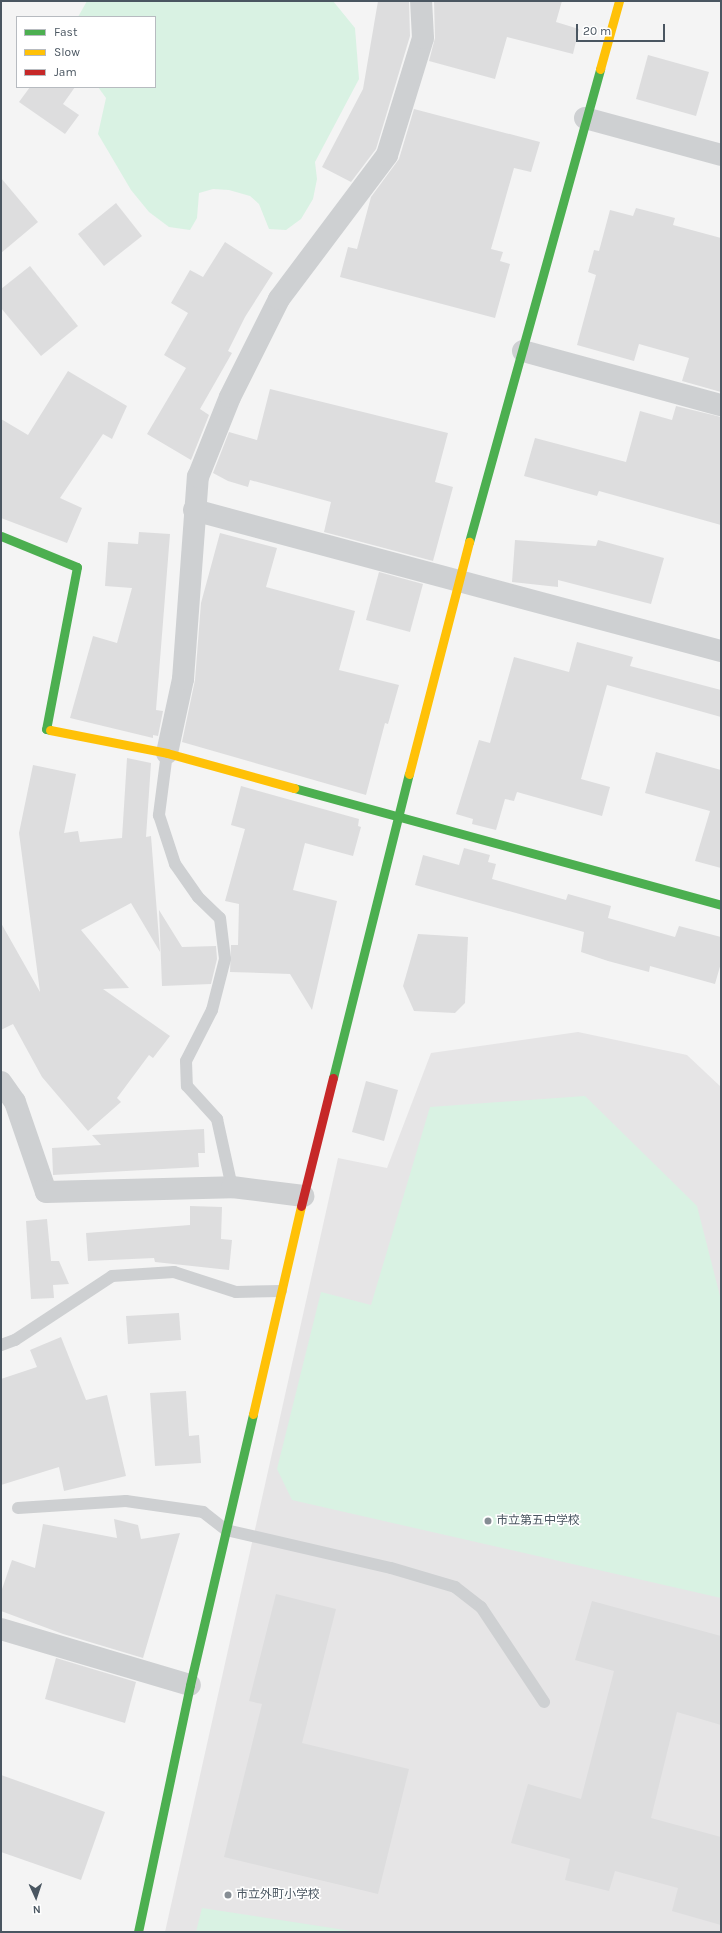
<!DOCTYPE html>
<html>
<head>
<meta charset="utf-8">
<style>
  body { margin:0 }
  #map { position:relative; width:722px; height:1933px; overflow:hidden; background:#f4f4f4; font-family:Karla,"Noto Sans JP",sans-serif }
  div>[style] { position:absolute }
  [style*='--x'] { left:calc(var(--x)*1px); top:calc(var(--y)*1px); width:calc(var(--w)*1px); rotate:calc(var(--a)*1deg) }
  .education>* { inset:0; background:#e6e5e6 }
  .green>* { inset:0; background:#d9f2e3 }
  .building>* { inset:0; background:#ddddde }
  .lane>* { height:12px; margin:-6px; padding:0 6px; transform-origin:6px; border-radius:6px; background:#ced0d2 }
  .street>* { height:22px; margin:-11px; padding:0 11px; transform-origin:11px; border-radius:11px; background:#ced0d2 }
  .fast>* { height:9px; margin:-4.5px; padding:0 4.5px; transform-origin:4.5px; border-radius:4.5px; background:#4caf50 }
  .slow>* { height:9px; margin:-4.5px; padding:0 4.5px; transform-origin:4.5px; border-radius:4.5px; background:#ffc107 }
  .jam>* { height:9px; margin:-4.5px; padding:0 4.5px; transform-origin:4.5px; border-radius:4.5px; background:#c62828 }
  .dots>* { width:11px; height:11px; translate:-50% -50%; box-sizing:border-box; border:2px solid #fff; border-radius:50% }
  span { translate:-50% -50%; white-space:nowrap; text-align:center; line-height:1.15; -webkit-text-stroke:3px #fff; paint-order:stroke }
  .poi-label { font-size:12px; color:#4a5661 }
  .left { translate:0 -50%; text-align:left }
  .frame { position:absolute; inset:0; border:2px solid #4a5661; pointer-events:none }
  .legend { position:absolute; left:16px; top:16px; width:140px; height:72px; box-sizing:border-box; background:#fff; border:1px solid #b7bbc0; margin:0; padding:5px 7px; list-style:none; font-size:12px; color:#4a5661 }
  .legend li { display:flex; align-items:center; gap:8px; height:20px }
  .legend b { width:20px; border:1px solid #b7bbc0 }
  .north { position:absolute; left:16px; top:1877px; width:40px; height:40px; -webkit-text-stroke:3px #fff; paint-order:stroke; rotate:177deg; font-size:11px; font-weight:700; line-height:16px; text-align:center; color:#4a5661 }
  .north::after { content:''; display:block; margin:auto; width:14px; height:18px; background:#4a5661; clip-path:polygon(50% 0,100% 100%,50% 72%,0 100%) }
  .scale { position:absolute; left:576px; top:24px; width:89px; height:18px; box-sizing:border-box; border:2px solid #4a5661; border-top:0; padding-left:5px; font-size:12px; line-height:14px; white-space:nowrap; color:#4a5661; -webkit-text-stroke:3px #fff; paint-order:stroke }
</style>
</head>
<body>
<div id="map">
  <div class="education">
    <i style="clip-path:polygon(578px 1032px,687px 1055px,721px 1087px,721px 1932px,165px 1932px,338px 1158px,387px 1168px,431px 1053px)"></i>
  </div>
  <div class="green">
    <i style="clip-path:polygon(87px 1px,333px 1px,355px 28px,359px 79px,315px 162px,317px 179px,313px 199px,301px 219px,286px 230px,269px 229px,259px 204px,250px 196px,229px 190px,213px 189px,199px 193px,197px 218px,190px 230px,169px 227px,149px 212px,131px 190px,98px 134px,106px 98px,98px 87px,155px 87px,155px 17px,78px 17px)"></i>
    <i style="clip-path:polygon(585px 1096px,697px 1206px,721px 1300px,721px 1598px,292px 1500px,277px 1469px,321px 1292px,371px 1305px,430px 1107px)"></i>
    <i style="clip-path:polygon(202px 1908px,358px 1932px,196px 1932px)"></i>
  </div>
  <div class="building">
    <i style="clip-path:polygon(378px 1px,409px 1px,410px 36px,376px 149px,351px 182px,322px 167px,363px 89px)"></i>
    <i style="clip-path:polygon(434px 1px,562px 1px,556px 22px,579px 29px,573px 54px,507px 37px,495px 79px,429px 61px,435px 38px)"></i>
    <i style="clip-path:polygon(648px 55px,709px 72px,696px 116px,636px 99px)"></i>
    <i style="clip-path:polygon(30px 87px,75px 87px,63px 104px,79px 115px,65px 134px,19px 102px)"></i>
    <i style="clip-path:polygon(414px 109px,540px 142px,531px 172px,514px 168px,491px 249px,503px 252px,500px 261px,510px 264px,495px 318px,340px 277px,348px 247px,357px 249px,371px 197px,399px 159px)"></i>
    <i style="clip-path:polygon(1px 178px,38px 222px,1px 253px)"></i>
    <i style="clip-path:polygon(116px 203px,142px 236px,104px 266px,78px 234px)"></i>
    <i style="clip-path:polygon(636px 208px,675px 218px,673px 225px,721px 238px,721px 392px,682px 381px,689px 358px,639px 344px,634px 361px,577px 345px,596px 275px,588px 272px,594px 250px,599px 251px,610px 210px,633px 216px)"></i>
    <i style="clip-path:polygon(225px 242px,273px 273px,245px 317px,228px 351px,232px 353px,200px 409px,209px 415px,191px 460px,147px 434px,186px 368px,164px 355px,188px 313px,171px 303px,190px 270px,203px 277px)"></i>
    <i style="clip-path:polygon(30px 266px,78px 326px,41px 356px,1px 308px,1px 289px)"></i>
    <i style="clip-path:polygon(68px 371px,127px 406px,112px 439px,103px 434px,60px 498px,82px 508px,67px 543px,1px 518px,1px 419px,28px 435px)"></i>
    <i style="clip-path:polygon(270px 389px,448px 433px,435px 482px,453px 487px,433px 561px,324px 532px,331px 502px,250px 480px,248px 487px,228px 481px,213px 473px,229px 432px,257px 440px)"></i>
    <i style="clip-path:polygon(676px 406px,721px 417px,721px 525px,599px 491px,597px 496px,524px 476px,535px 438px,626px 462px,640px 411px,672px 420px)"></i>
    <i style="clip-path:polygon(139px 532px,170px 534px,156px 710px,163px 711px,158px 736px,153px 735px,153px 738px,70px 718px,93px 636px,117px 643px,132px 588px,105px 586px,108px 542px,138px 544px)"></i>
    <i style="clip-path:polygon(220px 533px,277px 548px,266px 587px,355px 611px,339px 670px,399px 685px,388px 724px,385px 723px,366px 795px,182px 742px,195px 680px,201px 603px)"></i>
    <i style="clip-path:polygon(515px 540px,596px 546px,598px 540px,664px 558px,651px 604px,558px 580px,558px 587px,512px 582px)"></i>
    <i style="clip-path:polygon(379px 572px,423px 584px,410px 632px,366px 620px)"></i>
    <i style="clip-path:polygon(577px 642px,633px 657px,630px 666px,721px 690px,721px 717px,607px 685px,581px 779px,610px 787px,602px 816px,517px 792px,514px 801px,505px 799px,496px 830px,472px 824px,473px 819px,456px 814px,479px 740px,490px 743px,514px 657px,569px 672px)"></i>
    <i style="clip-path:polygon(656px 752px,721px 770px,721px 868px,695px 861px,710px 811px,645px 793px)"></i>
    <i style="clip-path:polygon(127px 758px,151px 763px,146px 837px,151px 836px,160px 952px,131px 903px,81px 930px,129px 988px,103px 989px,170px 1036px,153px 1058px,149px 1055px,117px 1098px,121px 1102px,88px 1131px,42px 1077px,13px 1024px,1px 1030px,1px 923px,40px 992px,19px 833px,33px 765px,76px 774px,64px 833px,78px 831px,80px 842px,122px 838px)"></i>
    <i style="clip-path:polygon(241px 786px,359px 819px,358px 826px,361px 827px,353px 856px,305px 843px,293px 890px,337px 901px,312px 1010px,290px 974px,230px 972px,231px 945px,238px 945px,239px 904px,225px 901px,245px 829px,231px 825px)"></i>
    <i style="clip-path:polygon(464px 848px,490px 855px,488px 862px,496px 864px,492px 879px,566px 900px,568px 894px,611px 906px,608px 918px,675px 937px,679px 926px,721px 937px,721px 963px,715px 984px,650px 966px,649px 972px,608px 961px,581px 952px,584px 932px,415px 885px,423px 855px,459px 865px)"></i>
    <i style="clip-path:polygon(159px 910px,182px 947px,216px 946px,217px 959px,211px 984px,162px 986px)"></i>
    <i style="clip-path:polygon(418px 934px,468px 937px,465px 1003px,455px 1013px,414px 1011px,403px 986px)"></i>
    <i style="clip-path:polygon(366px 1081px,398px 1090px,384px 1141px,352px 1132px)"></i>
    <i style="clip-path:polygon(204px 1129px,205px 1153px,198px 1153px,199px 1167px,53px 1175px,52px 1148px,101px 1145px,92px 1135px)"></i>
    <i style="clip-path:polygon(190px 1206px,222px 1207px,221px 1239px,232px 1240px,229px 1270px,155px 1262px,154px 1258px,88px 1261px,86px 1233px,190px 1225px)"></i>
    <i style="clip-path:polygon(47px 1219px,51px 1261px,59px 1261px,69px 1284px,53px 1285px,54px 1298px,31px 1299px,26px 1221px)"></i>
    <i style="clip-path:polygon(179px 1313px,181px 1340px,128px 1344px,126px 1316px)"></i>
    <i style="clip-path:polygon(61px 1337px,86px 1400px,107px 1395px,126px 1476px,64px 1491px,59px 1467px,1px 1485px,1px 1379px,37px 1367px,30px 1350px)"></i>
    <i style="clip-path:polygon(186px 1391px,189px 1436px,199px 1435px,201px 1463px,155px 1466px,150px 1393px)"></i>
    <i style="clip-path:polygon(114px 1519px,138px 1525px,141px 1539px,180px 1533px,143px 1658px,63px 1634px,1px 1611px,1px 1592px,12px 1560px,35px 1568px,43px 1524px,117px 1538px)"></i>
    <i style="clip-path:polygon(276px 1594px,336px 1609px,302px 1743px,409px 1769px,378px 1894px,224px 1857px,262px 1704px,249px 1701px)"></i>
    <i style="clip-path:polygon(592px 1601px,721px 1636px,721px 1725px,677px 1712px,651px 1818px,721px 1837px,721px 1925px,672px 1911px,678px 1888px,615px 1871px,609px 1891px,565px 1880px,570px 1859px,511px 1843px,528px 1784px,581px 1799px,614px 1671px,575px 1660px)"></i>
    <i style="clip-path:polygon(56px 1658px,136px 1682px,125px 1723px,45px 1699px)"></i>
    <i style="clip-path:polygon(1px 1775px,105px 1812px,81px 1880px,1px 1852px)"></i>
  </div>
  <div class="lane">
    <i style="--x:167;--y:753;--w:63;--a:97.4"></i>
    <i style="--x:159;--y:815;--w:52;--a:71.9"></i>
    <i style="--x:175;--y:864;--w:40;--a:55.1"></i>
    <i style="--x:198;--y:897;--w:30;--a:44"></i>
    <i style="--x:220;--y:918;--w:41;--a:83"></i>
    <i style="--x:225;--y:959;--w:53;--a:104.3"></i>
    <i style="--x:212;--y:1010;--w:57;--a:117"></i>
    <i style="--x:186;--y:1061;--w:25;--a:88"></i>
    <i style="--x:187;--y:1086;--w:45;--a:47.7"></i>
    <i style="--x:217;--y:1119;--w:70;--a:77.6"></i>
    <i style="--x:1;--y:1345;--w:15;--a:-20"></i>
    <i style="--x:15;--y:1340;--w:116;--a:-33.4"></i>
    <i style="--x:112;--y:1276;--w:62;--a:-3.7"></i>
    <i style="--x:174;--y:1272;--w:65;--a:17.9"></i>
    <i style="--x:236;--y:1292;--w:45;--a:-1.3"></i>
    <i style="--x:18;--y:1508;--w:108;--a:-3.7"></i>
    <i style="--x:126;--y:1501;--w:78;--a:8.1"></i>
    <i style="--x:203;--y:1512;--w:29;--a:38"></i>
    <i style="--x:226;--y:1530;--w:169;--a:13"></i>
    <i style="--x:391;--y:1568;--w:67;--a:16.5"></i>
    <i style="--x:455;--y:1587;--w:33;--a:38"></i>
    <i style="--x:481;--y:1607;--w:114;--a:56.4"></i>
  </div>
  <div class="street">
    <i style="--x:585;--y:118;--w:141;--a:15.2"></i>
    <i style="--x:523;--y:351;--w:205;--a:15.3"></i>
    <i style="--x:194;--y:510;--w:546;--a:14.98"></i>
    <i style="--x:167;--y:753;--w:76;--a:-77.8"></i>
    <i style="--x:183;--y:679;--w:203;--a:-85.8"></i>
    <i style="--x:198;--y:477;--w:86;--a:-68.2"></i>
    <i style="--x:230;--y:397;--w:110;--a:-63.4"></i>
    <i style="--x:279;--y:299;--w:180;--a:-53.1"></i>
    <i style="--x:387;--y:155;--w:122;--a:-72.9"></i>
    <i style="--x:423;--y:38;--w:37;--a:-93"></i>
    <i style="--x:1;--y:1082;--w:24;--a:55"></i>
    <i style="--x:15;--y:1102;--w:95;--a:71"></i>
    <i style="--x:46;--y:1192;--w:186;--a:-1.5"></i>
    <i style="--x:232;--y:1187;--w:72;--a:7.2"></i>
    <i style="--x:1;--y:1629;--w:197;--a:16.5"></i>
  </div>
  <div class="fast">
    <i style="--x:1;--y:536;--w:82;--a:22.2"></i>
    <i style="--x:77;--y:567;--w:165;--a:100.8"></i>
    <i style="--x:46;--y:729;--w:4;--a:14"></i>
    <i style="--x:469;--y:542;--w:491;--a:-74.5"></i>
    <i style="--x:294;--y:788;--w:443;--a:15.3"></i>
    <i style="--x:333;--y:1078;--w:313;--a:-76"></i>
    <i style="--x:138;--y:1932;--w:252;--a:-78.1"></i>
    <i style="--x:190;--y:1685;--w:278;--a:-76.9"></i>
  </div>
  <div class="slow">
    <i style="--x:600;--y:69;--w:71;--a:-74.4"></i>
    <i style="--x:50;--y:730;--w:119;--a:11.1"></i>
    <i style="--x:167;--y:753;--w:132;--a:15.4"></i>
    <i style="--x:409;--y:774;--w:240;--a:-75.5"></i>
    <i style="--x:253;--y:1414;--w:213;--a:-77"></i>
  </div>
  <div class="jam">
    <i style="--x:301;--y:1206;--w:132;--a:-76"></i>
  </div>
  <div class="dots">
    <i style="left:488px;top:1521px;background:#868d94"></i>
    <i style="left:228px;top:1895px;background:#868d94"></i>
  </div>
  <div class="poi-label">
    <span class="left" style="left:496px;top:1521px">市立第五中学校</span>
    <span class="left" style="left:236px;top:1895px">市立外町小学校</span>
  </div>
  <div class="frame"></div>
  <ul class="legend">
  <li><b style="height:5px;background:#4caf50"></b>Fast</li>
  <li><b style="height:5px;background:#ffc107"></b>Slow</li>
  <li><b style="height:5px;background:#c62828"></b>Jam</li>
  </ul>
  <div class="north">N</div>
  <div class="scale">20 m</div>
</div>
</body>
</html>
